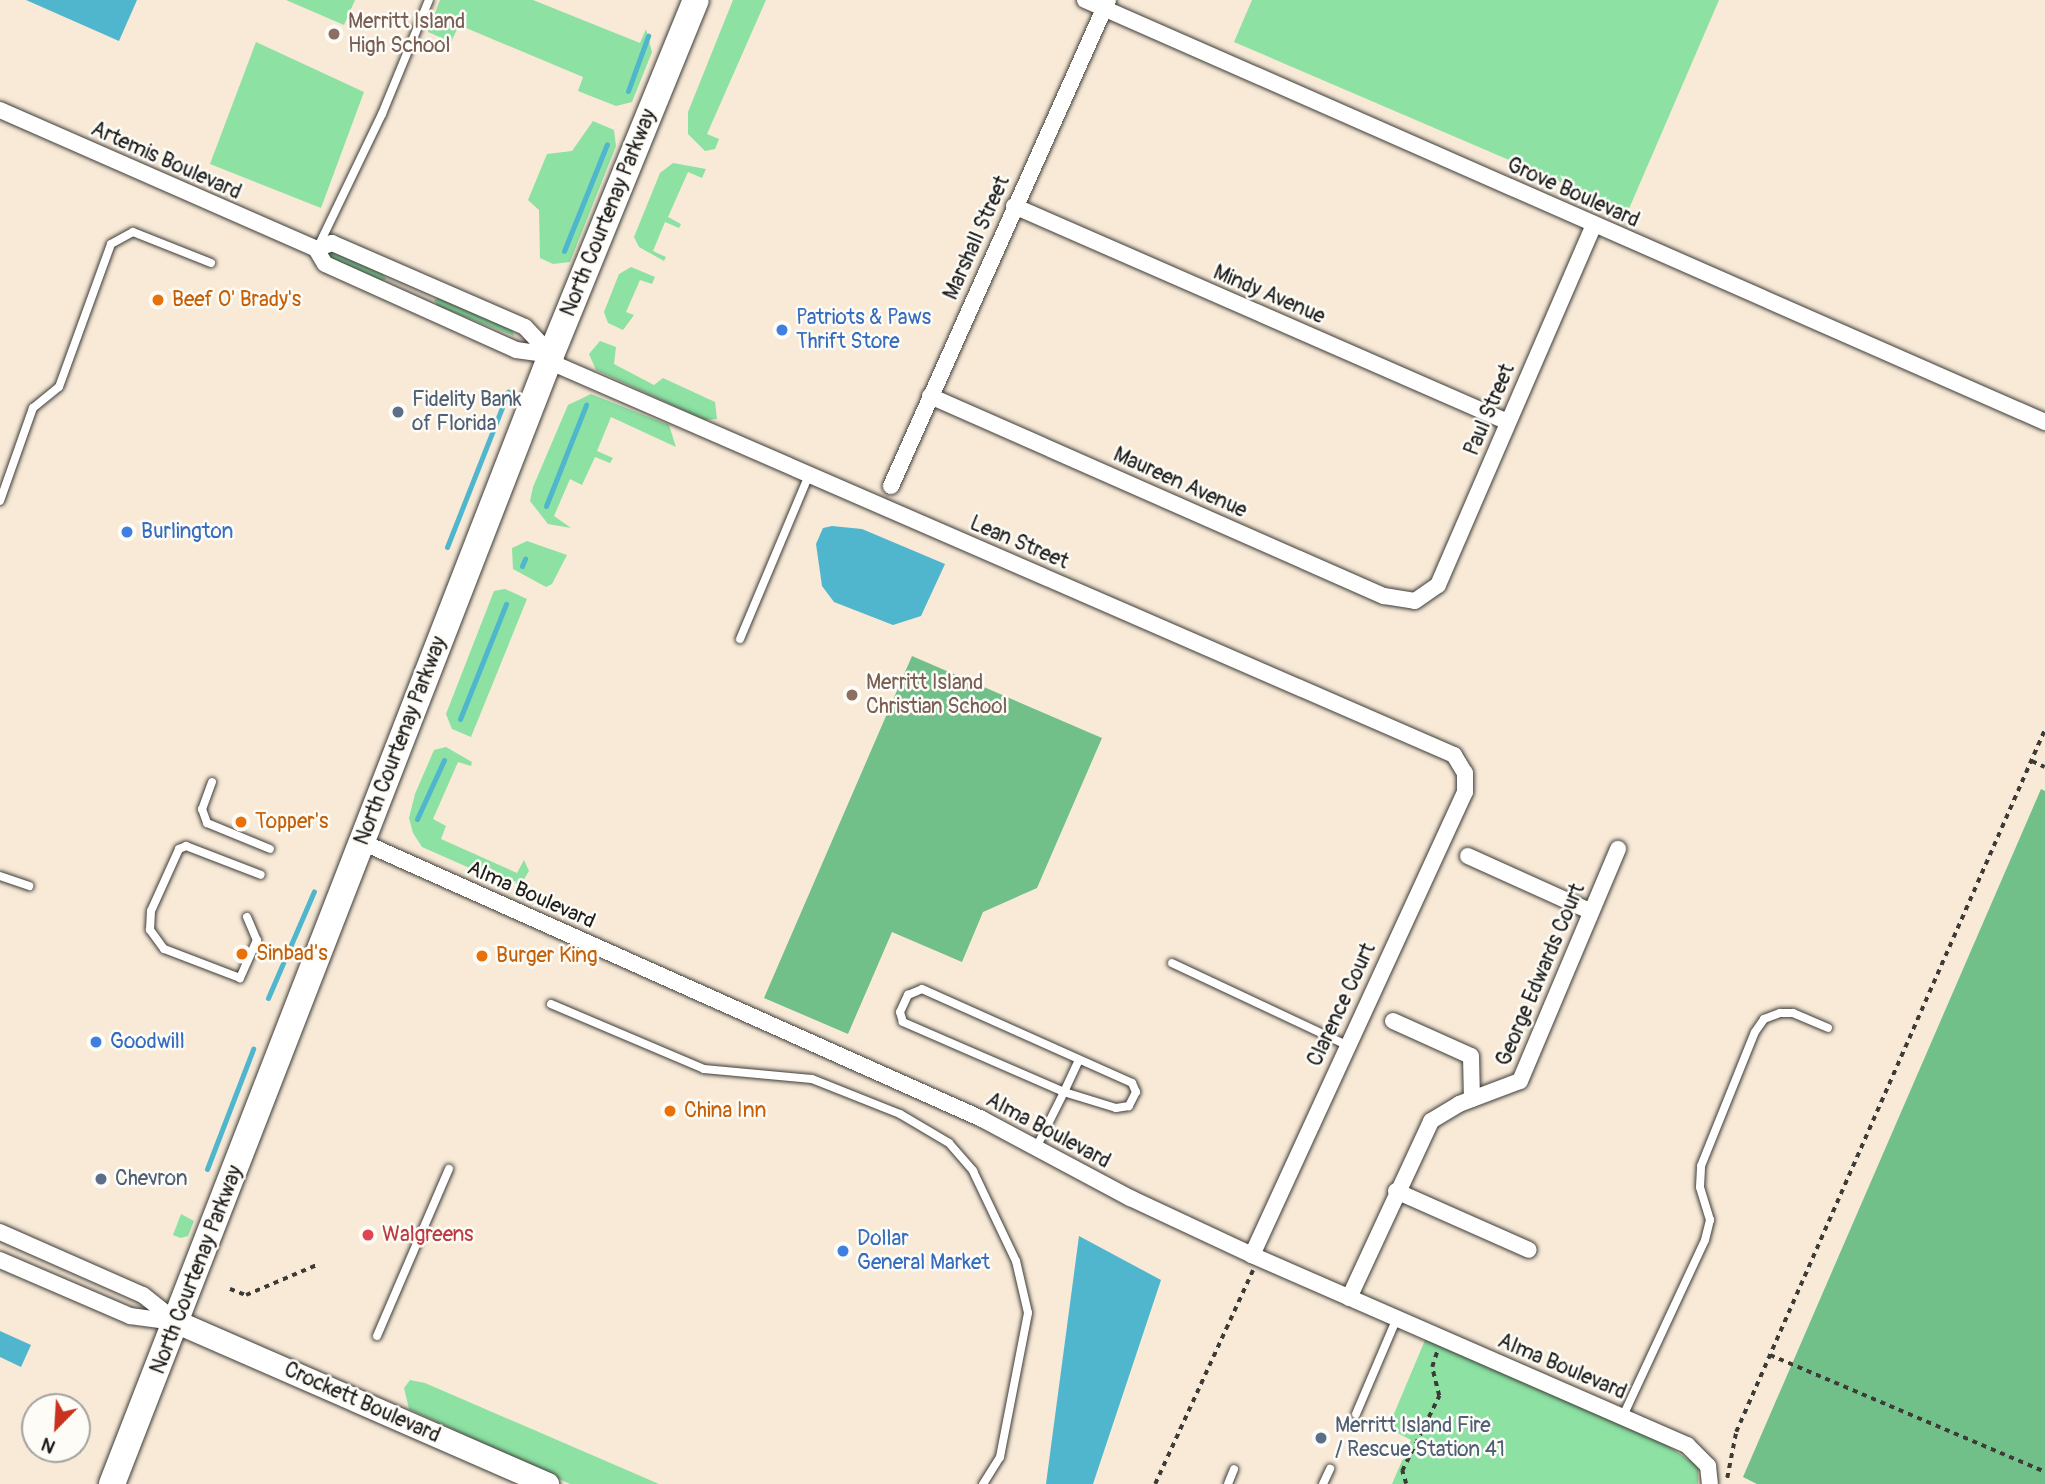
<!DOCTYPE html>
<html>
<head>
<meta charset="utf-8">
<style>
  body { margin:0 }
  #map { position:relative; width:2045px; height:1484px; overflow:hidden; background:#f8ead7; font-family:Pangolin,sans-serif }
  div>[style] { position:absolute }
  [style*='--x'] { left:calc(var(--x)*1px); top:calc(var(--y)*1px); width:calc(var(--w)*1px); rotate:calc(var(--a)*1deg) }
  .green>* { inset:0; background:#8ce1a3 }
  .forest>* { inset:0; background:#71bf89 }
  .water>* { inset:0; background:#4fb6cd }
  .stream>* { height:5px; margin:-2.5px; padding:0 2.5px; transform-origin:2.5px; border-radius:2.5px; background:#4fb6cd }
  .path>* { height:3.5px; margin-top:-1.75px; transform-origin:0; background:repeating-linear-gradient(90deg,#3d3b38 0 5px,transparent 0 10px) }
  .roads { filter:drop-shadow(0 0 2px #3d3b38) drop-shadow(0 0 2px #3d3b38) }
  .lane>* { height:8px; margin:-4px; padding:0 4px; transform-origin:4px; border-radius:4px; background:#fff }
  .street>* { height:16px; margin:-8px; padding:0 8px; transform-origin:8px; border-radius:8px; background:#fff }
  .secondary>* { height:23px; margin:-11.5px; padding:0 11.5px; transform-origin:11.5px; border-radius:11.5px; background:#fff }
  .primary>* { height:26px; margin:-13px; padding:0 13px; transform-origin:13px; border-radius:13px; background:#fff }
  .dots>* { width:19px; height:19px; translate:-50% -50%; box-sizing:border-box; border:4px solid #fdfcf7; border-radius:50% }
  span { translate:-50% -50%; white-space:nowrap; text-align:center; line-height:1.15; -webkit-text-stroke:5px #fdfcf7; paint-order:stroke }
  .education-label { font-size:21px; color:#785e54 }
  .left { translate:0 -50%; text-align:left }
  .street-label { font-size:21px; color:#1c1c1c }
  .food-label { font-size:21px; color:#c56008 }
  .shop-label { font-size:21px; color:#366cbe }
  .service-label { font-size:21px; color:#4e5e75 }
  .health-label { font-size:21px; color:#be3a42 }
  .north { position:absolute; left:21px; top:1393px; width:70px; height:70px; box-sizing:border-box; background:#fdfcf7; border:2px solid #a3a29f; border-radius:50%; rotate:204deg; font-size:19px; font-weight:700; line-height:28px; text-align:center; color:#1c1c1c }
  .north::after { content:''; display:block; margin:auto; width:24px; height:32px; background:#c8321e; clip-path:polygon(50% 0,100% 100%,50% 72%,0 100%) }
</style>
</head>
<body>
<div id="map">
  <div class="green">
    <i style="clip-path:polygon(286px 0,355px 0,344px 25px)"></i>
    <i style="clip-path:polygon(440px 0,533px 0,640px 43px,646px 29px,652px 52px,632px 102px,616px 106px,578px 91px,583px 77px,459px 25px,451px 42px,428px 32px)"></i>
    <i style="clip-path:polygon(733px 0,766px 0,707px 134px,719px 139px,715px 149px,705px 151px,688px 134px,688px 112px)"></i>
    <i style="clip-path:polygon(1252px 0,1719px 0,1628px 211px,1234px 42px)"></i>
    <i style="clip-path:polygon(256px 42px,364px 92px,321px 208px,210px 164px)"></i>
    <i style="clip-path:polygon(593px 121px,614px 130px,616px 146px,570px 262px,553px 264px,540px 258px,539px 210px,528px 200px,547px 154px,572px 151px)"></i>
    <i style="clip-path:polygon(673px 163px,706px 169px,702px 178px,688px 172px,668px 217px,681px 224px,679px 228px,665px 222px,653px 251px,666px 257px,664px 261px,639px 247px,634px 237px,660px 173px)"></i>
    <i style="clip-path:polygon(327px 250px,381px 273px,387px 279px,381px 281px,324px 255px)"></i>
    <i style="clip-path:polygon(631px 267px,655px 277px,652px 284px,640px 280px,626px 312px,634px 315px,623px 330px,608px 323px,604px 312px,619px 274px)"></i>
    <i style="clip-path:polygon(438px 298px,512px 330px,514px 336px,438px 306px,434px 300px)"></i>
    <i style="clip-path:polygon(600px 341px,616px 347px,614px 364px,654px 385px,663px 378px,715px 402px,717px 419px,705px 420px,596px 370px,589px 354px)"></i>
    <i style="clip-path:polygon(591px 394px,669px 425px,676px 447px,611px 417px,597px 451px,613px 458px,610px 463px,595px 457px,582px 485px,570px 479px,554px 516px,571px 528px,548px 524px,530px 501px,533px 487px,568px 405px)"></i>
    <i style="clip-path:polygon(527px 541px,567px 555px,552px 584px,546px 587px,513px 569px,512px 548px)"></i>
    <i style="clip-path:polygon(505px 589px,527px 599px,471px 737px,452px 729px,446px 714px,494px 591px)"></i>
    <i style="clip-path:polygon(446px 747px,472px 762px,471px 766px,458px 762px,433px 819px,446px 826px,441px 839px,517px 873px,524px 860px,529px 871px,521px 884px,506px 884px,422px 847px,413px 833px,409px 818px,415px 794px,434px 750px)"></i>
    <i style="clip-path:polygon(181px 1214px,194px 1221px,188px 1236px,181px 1238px,173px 1235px)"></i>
    <i style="clip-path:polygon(1428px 1333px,1623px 1416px,1698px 1466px,1698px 1484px,1392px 1484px,1411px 1440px,1388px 1428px)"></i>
    <i style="clip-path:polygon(410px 1380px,425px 1383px,659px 1484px,570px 1484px,409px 1409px,404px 1388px)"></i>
  </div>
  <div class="forest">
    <i style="clip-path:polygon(912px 656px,1102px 738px,1037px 888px,983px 912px,962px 962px,892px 932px,848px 1034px,764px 998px)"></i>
    <i style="clip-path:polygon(2041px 789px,2045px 791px,2045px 1484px,1757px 1484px,1743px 1477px)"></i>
  </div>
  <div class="water">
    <i style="clip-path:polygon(26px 0,137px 0,119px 41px)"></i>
    <i style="clip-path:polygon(832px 526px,862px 529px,945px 564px,921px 616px,893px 625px,834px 602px,822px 586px,816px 544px,823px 528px)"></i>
    <i style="clip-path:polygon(1079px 1236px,1161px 1280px,1093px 1484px,1046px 1484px)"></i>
    <i style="clip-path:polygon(0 1331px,31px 1345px,21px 1367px,0 1357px)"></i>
  </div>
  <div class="stream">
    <i style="--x:628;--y:91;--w:59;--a:-70"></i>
    <i style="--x:564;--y:251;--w:115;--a:-68.1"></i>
    <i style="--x:546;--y:506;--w:109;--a:-68.4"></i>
    <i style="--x:447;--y:547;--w:167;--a:-68.5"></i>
    <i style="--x:522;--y:566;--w:8;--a:-67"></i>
    <i style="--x:460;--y:719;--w:124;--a:-68.2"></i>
    <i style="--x:417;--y:819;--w:65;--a:-65.4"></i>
    <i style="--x:268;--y:998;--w:116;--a:-66.7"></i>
    <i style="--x:207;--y:1169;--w:129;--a:-69"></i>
  </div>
  <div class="path">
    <i style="--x:2032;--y:761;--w:14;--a:25"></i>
    <i style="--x:230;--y:1289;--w:17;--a:21"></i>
    <i style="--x:246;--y:1295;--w:79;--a:-23"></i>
    <i style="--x:1770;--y:1355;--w:299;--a:23"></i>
    <i style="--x:1727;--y:1478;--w:47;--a:-78.9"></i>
    <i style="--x:1736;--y:1432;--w:768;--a:-66.27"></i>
    <i style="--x:1155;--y:1484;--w:235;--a:-65.4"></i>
    <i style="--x:1406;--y:1484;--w:14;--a:-107"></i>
    <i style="--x:1402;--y:1471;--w:84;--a:-63.7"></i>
    <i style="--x:1439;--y:1396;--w:30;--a:-104"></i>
    <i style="--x:1432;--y:1367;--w:16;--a:-72"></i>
  </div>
  <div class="roads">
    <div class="lane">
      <i style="--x:318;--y:247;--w:148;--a:-64.3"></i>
      <i style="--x:382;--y:114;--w:123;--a:-67.6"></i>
      <i style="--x:0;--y:501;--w:99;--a:-70.5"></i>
      <i style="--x:33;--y:408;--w:33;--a:-39"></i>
      <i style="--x:59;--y:387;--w:152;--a:-70"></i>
      <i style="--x:111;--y:244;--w:25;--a:-29"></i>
      <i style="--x:133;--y:232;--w:84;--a:21.7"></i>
      <i style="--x:740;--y:639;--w:178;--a:-67.2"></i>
      <i style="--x:212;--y:782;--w:29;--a:110"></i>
      <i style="--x:202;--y:809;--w:15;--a:70"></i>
      <i style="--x:207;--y:823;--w:68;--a:22.4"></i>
      <i style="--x:0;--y:876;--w:31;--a:19"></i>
      <i style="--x:247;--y:917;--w:25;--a:67"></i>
      <i style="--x:257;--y:940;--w:42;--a:114.1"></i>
      <i style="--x:240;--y:978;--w:81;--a:-159.1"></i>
      <i style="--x:164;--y:949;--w:24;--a:-126"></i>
      <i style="--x:150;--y:930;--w:19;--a:-87"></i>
      <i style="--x:151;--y:911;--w:68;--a:-65.7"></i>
      <i style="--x:179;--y:849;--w:8;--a:-23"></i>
      <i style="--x:186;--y:846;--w:80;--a:21.1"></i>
      <i style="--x:1172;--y:963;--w:192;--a:25.2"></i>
      <i style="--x:551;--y:1004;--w:166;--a:23"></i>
      <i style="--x:704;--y:1069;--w:108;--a:5.3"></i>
      <i style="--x:812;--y:1079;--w:95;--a:21.7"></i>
      <i style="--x:900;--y:1114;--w:57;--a:30.6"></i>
      <i style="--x:949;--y:1143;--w:37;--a:49"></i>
      <i style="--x:973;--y:1171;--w:100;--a:64.5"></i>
      <i style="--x:1016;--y:1261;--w:53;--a:77"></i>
      <i style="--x:1028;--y:1313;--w:147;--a:101"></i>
      <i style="--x:1000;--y:1457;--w:32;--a:122"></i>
      <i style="--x:1036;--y:1148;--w:63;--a:-63.4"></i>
      <i style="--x:1064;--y:1092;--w:176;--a:-156.5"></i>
      <i style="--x:903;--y:1022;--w:10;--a:-107"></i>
      <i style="--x:900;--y:1012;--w:19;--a:-65"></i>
      <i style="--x:908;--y:995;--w:15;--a:-23"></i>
      <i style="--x:922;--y:989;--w:230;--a:24.1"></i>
      <i style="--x:1132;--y:1083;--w:10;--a:66"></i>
      <i style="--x:1136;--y:1092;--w:16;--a:117"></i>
      <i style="--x:1129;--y:1106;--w:13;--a:171"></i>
      <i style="--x:1116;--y:1108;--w:54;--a:-162.9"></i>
      <i style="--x:1064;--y:1092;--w:35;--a:-65"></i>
      <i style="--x:377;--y:1336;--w:182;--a:-66.7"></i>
      <i style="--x:1356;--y:1414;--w:104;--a:-66.9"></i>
      <i style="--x:1623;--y:1416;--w:194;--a:-65"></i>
      <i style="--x:1705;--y:1240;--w:21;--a:-76"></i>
      <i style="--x:1710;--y:1220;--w:34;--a:-107"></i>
      <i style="--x:1700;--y:1187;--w:21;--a:-87"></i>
      <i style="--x:1701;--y:1166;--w:144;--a:-68.1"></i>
      <i style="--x:1755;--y:1032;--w:16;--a:-55"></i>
      <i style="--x:1764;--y:1019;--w:17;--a:-21"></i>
      <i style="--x:1780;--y:1013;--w:13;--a:0"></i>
      <i style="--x:1793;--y:1013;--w:38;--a:23"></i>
      <i style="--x:1228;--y:1484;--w:16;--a:-68"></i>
      <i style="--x:1323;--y:1484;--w:17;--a:-65"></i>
    </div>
    <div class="street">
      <i style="--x:1085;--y:0;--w:1049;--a:23.73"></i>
      <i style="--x:0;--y:110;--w:345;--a:23.7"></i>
      <i style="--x:316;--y:249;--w:17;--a:59"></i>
      <i style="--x:325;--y:264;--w:209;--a:24.2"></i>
      <i style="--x:516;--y:350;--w:35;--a:8"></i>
      <i style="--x:1014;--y:206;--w:539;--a:23.62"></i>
      <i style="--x:316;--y:249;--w:17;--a:-21"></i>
      <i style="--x:332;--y:243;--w:210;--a:23.5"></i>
      <i style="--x:525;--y:327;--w:38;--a:47"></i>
      <i style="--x:548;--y:361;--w:988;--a:23.5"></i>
      <i style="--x:1454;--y:755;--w:21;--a:59"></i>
      <i style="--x:1465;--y:773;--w:19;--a:90"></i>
      <i style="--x:1465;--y:792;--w:510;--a:114.7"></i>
      <i style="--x:930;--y:396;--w:496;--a:23.8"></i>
      <i style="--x:1384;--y:596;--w:31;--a:9"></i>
      <i style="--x:1415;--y:601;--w:28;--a:-35"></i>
      <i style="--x:1438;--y:585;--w:391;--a:-66.6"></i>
      <i style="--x:891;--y:486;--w:532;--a:-65.94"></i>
      <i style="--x:362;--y:842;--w:679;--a:24.07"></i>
      <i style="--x:982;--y:1119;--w:168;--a:28.1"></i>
      <i style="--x:1130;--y:1198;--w:135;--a:25"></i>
      <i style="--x:1252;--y:1255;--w:475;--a:23.6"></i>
      <i style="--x:1687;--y:1445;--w:30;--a:45"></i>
      <i style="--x:1708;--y:1466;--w:18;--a:84"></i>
      <i style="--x:1468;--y:856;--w:134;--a:24.3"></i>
      <i style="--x:1393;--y:1021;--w:85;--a:24.2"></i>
      <i style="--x:1471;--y:1056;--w:43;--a:88.7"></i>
      <i style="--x:1396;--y:1191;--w:145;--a:23.9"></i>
      <i style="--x:0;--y:1232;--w:156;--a:23.8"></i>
      <i style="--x:143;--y:1295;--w:43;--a:38.5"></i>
      <i style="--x:0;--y:1260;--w:142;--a:23.3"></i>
      <i style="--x:130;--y:1316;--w:45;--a:7.6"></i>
      <i style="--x:1349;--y:1298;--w:195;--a:-65.1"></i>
      <i style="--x:1431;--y:1121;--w:33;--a:-31"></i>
      <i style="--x:1459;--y:1104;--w:65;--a:-20.7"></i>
      <i style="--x:1520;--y:1081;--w:252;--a:-67.1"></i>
    </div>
    <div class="secondary">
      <i style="--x:177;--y:1322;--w:404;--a:23.6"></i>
    </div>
    <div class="primary">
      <i style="--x:112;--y:1484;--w:1211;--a:-68.75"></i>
      <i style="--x:551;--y:355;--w:383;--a:-67.8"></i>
    </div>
  </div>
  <div class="dots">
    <i style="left:334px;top:34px;background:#8d6e63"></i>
    <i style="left:158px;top:300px;background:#e8710a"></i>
    <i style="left:782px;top:330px;background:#3f7fe0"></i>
    <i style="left:398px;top:412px;background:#5c6f8a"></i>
    <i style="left:127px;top:532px;background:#3f7fe0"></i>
    <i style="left:852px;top:695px;background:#8d6e63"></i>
    <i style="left:241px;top:822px;background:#e8710a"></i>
    <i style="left:242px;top:954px;background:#e8710a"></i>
    <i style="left:482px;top:956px;background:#e8710a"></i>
    <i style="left:96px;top:1042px;background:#3f7fe0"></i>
    <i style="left:670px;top:1111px;background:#e8710a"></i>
    <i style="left:101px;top:1179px;background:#5c6f8a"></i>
    <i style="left:368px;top:1235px;background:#e0444e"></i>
    <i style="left:843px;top:1251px;background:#3f7fe0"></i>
    <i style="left:1321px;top:1438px;background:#5c6f8a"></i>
  </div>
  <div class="education-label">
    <span class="left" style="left:348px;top:34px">Merritt Island<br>High School</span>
    <span class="left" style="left:866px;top:695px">Merritt Island<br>Christian School</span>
  </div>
  <div class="street-label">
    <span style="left:166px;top:161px;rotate:24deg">Artemis Boulevard</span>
    <span style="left:1573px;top:193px;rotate:24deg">Grove Boulevard</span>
    <span style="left:609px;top:213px;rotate:-68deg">North Courtenay Parkway</span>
    <span style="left:977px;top:238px;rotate:-66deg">Marshall Street</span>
    <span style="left:1269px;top:295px;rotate:23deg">Mindy Avenue</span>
    <span style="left:1490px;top:410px;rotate:-67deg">Paul Street</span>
    <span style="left:1180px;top:483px;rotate:24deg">Maureen Avenue</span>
    <span style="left:1019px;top:543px;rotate:23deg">Lean Street</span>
    <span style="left:401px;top:741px;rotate:-69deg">North Courtenay Parkway</span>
    <span style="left:531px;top:895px;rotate:24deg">Alma Boulevard</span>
    <span style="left:1541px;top:975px;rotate:-67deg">George Edwards Court</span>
    <span style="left:1342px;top:1005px;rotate:-65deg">Clarence Court</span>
    <span style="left:1048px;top:1131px;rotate:28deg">Alma Boulevard</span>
    <span style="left:197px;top:1270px;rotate:-69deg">North Courtenay Parkway</span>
    <span style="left:1562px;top:1367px;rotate:23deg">Alma Boulevard</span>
    <span style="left:362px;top:1403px;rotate:24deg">Crockett Boulevard</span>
  </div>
  <div class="food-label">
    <span class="left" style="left:172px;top:300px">Beef O' Brady's</span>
    <span class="left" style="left:255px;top:822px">Topper's</span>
    <span class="left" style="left:256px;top:954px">Sinbad's</span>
    <span class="left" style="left:496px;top:956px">Burger King</span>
    <span class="left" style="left:684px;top:1111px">China Inn</span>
  </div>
  <div class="shop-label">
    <span class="left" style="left:796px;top:330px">Patriots &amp; Paws<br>Thrift Store</span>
    <span class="left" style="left:141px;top:532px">Burlington</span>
    <span class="left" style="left:110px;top:1042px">Goodwill</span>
    <span class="left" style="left:857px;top:1251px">Dollar<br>General Market</span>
  </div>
  <div class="service-label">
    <span class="left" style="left:412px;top:412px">Fidelity Bank<br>of Florida</span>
    <span class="left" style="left:115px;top:1179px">Chevron</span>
    <span class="left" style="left:1335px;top:1438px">Merritt Island Fire<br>/ Rescue Station 41</span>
  </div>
  <div class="health-label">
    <span class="left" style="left:382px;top:1235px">Walgreens</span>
  </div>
  <div class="north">N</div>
</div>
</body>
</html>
